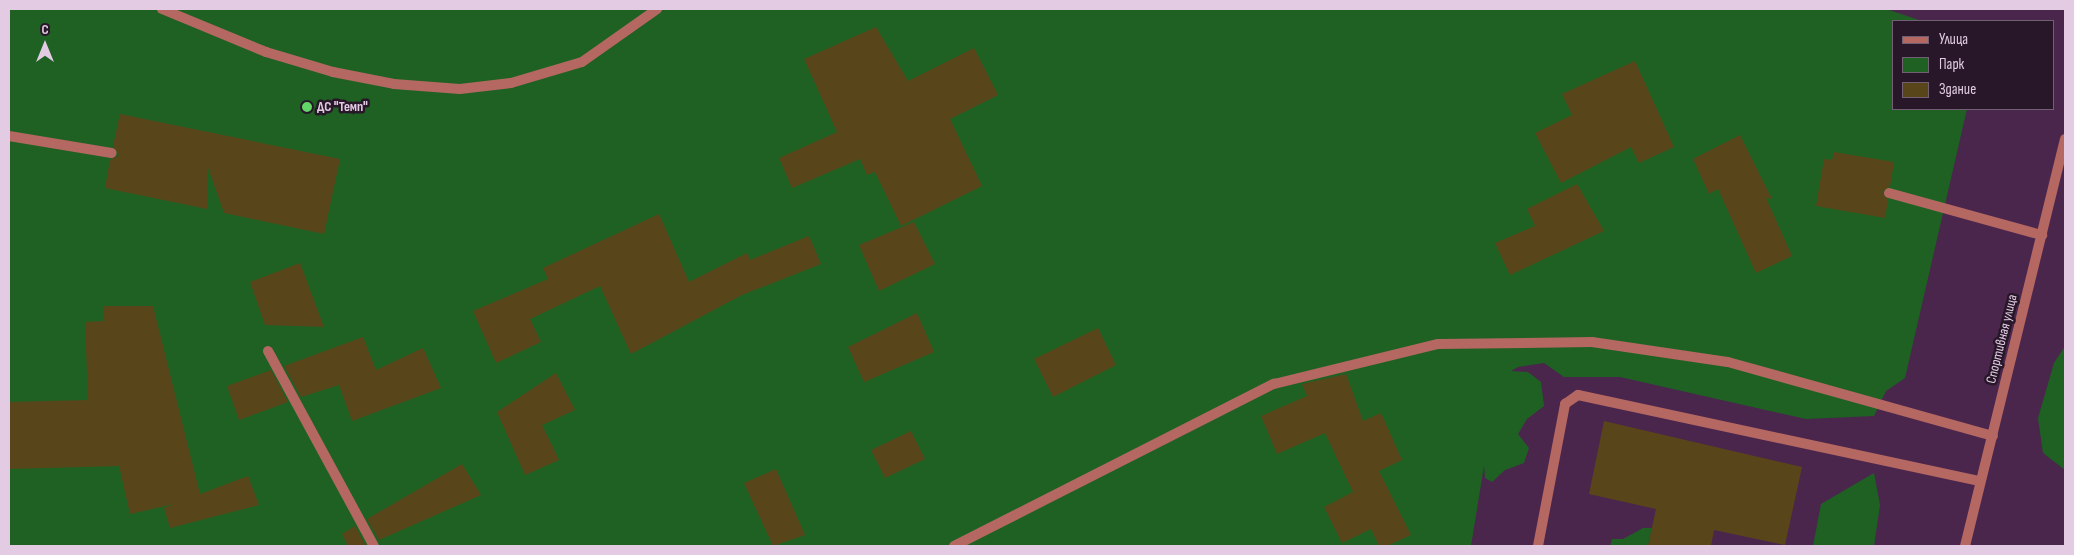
<!DOCTYPE html>
<html>
<head>
<meta charset="utf-8">
<style>
  body { margin:0 }
  #map { position:relative; width:2074px; height:555px; overflow:hidden; background:#4a264d; font-family:"Sofia Sans Condensed",sans-serif }
  div>[style] { position:absolute }
  [style*='--x'] { left:calc(var(--x)*1px); top:calc(var(--y)*1px); width:calc(var(--w)*1px); rotate:calc(var(--a)*1deg) }
  .green>* { inset:0; background:#1e6123 }
  .building>* { inset:0; background:#59451a }
  .lane>* { height:10px; margin:-5px; padding:0 5px; transform-origin:5px; border-radius:5px; background:#b56762 }
  .street>* { height:10px; margin:-5px; padding:0 5px; transform-origin:5px; border-radius:5px; background:#b56762 }
  .dots>* { width:14px; height:14px; translate:-50% -50%; box-sizing:border-box; border:2px solid #271728; border-radius:50% }
  span { translate:-50% -50%; white-space:nowrap; text-align:center; line-height:1.15; -webkit-text-stroke:5px #271728; paint-order:stroke }
  .poi-label { font-size:14px; color:#e2cbe3; font-weight:700 }
  .left { translate:0 -50%; text-align:left }
  .street-label { font-size:14px; color:#e2cbe3 }
  .frame { position:absolute; inset:0; border:10px solid #e2cbe3; pointer-events:none }
  .legend { position:absolute; left:1892px; top:20px; width:162px; height:90px; box-sizing:border-box; background:#271728; border:1px solid #725f73; margin:0; padding:6px 9px; list-style:none; font-size:15px; color:#e2cbe3 }
  .legend li { display:flex; align-items:center; gap:10px; height:25px }
  .legend b { width:25px; border:1px solid #725f73 }
  .north { position:absolute; left:20px; top:20px; width:50px; height:50px; -webkit-text-stroke:4px #271728; paint-order:stroke; rotate:0deg; font-size:14px; font-weight:700; line-height:20px; text-align:center; color:#e2cbe3 }
  .north::after { content:''; display:block; margin:auto; width:18px; height:22px; background:#e2cbe3; clip-path:polygon(50% 0,100% 100%,50% 72%,0 100%) }
</style>
</head>
<body>
<div id="map">
  <div class="green">
    <i style="clip-path:polygon(9px 9px,1886px 9px,1922px 21px,1893px 21px,1893px 109px,1967px 109px,1905px 378px,1886px 391px,1874px 416px,1806px 419px,1620px 377px,1564px 377px,1544px 363px,1518px 367px,1511px 371px,1528px 372px,1541px 382px,1544px 406px,1527px 419px,1518px 434px,1529px 448px,1524px 463px,1505px 470px,1492px 482px,1485px 478px,1484px 466px,1471px 546px,9px 546px)"></i>
    <i style="clip-path:polygon(2065px 346px,2065px 470px,2043px 453px,2038px 418px,2054px 363px)"></i>
    <i style="clip-path:polygon(1874px 473px,1880px 505px,1874px 546px,1813px 546px,1821px 504px)"></i>
    <i style="clip-path:polygon(1643px 528px,1652px 528px,1648px 546px,1610px 546px,1612px 539px,1623px 539px)"></i>
  </div>
  <div class="building">
    <i style="clip-path:polygon(876px 27px,908px 81px,974px 48px,998px 95px,950px 119px,982px 186px,901px 226px,875px 172px,867px 175px,860px 159px,792px 188px,779px 158px,837px 132px,804px 59px)"></i>
    <i style="clip-path:polygon(1635px 61px,1674px 147px,1639px 163px,1631px 147px,1561px 183px,1535px 133px,1572px 115px,1562px 94px)"></i>
    <i style="clip-path:polygon(120px 114px,340px 159px,324px 234px,224px 213px,208px 168px,207px 209px,105px 188px,110px 160px,119px 155px,113px 146px)"></i>
    <i style="clip-path:polygon(1740px 135px,1772px 199px,1766px 198px,1792px 256px,1756px 273px,1718px 189px,1709px 194px,1693px 159px)"></i>
    <i style="clip-path:polygon(1834px 152px,1894px 162px,1890px 186px,1882px 192px,1888px 200px,1885px 218px,1816px 206px,1824px 159px,1832px 160px)"></i>
    <i style="clip-path:polygon(1577px 184px,1604px 231px,1510px 275px,1495px 243px,1535px 226px,1527px 209px)"></i>
    <i style="clip-path:polygon(659px 214px,689px 282px,747px 253px,750px 260px,809px 236px,821px 264px,742px 295px,631px 354px,600px 286px,530px 319px,541px 342px,496px 363px,473px 311px,548px 279px,543px 268px)"></i>
    <i style="clip-path:polygon(914px 222px,935px 264px,879px 291px,859px 245px)"></i>
    <i style="clip-path:polygon(300px 263px,324px 327px,265px 325px,250px 282px)"></i>
    <i style="clip-path:polygon(103px 306px,153px 306px,200px 494px,248px 476px,259px 505px,170px 528px,164px 508px,174px 504px,130px 514px,119px 466px,9px 469px,9px 402px,88px 400px,85px 322px,103px 321px)"></i>
    <i style="clip-path:polygon(917px 313px,934px 352px,864px 382px,848px 347px)"></i>
    <i style="clip-path:polygon(1098px 328px,1116px 365px,1053px 397px,1034px 359px)"></i>
    <i style="clip-path:polygon(363px 337px,376px 370px,423px 348px,441px 388px,352px 421px,339px 385px,301px 397px,284px 366px)"></i>
    <i style="clip-path:polygon(271px 370px,288px 402px,239px 420px,227px 386px)"></i>
    <i style="clip-path:polygon(556px 373px,575px 410px,542px 425px,559px 460px,525px 475px,497px 412px)"></i>
    <i style="clip-path:polygon(1346px 374px,1363px 421px,1381px 413px,1402px 460px,1379px 471px,1411px 535px,1387px 546px,1379px 546px,1371px 529px,1342px 543px,1324px 507px,1353px 492px,1325px 433px,1277px 454px,1261px 416px,1307px 396px,1302px 384px)"></i>
    <i style="clip-path:polygon(1604px 421px,1802px 467px,1785px 545px,1714px 530px,1711px 546px,1648px 546px,1656px 509px,1589px 494px)"></i>
    <i style="clip-path:polygon(911px 431px,925px 459px,885px 478px,871px 450px)"></i>
    <i style="clip-path:polygon(462px 464px,481px 495px,379px 540px,367px 519px)"></i>
    <i style="clip-path:polygon(776px 469px,805px 535px,773px 546px,744px 483px)"></i>
    <i style="clip-path:polygon(355px 526px,366px 546px,348px 546px,342px 534px)"></i>
  </div>
  <div class="lane">
    <i style="--x:162;--y:9;--w:113;--a:22.5"></i>
    <i style="--x:266;--y:52;--w:70;--a:16.6"></i>
    <i style="--x:333;--y:72;--w:62;--a:11.1"></i>
    <i style="--x:394;--y:84;--w:66;--a:4.3"></i>
    <i style="--x:460;--y:89;--w:51;--a:-6.7"></i>
    <i style="--x:511;--y:83;--w:74;--a:-16.5"></i>
    <i style="--x:582;--y:62;--w:92;--a:-35.2"></i>
    <i style="--x:9;--y:136;--w:104;--a:9.4"></i>
    <i style="--x:1889;--y:193;--w:159;--a:15.4"></i>
    <i style="--x:1538;--y:546;--w:145;--a:-79.2"></i>
    <i style="--x:1565;--y:404;--w:16;--a:-35"></i>
    <i style="--x:1578;--y:395;--w:411;--a:12.1"></i>
  </div>
  <div class="street">
    <i style="--x:268;--y:351;--w:222;--a:61.5"></i>
    <i style="--x:954;--y:546;--w:359;--a:-26.9"></i>
    <i style="--x:1274;--y:384;--w:169;--a:-13.7"></i>
    <i style="--x:1438;--y:344;--w:154;--a:-0.7"></i>
    <i style="--x:1592;--y:342;--w:137;--a:8.4"></i>
    <i style="--x:1728;--y:362;--w:275;--a:15.6"></i>
    <i style="--x:1965;--y:546;--w:419;--a:-76.2"></i>
  </div>
  <div class="dots">
    <i style="left:307px;top:107px;background:#63d468"></i>
  </div>
  <div class="poi-label">
    <span class="left" style="left:317px;top:107px">ДС "Темп"</span>
  </div>
  <div class="street-label">
    <span style="left:2002px;top:339px;rotate:-76deg">Спортивная улица</span>
  </div>
  <div class="frame"></div>
  <ul class="legend">
  <li><b style="height:6px;background:#b56762"></b>Улица</li>
  <li><b style="height:14px;background:#1e6123"></b>Парк</li>
  <li><b style="height:14px;background:#59451a"></b>Здание</li>
  </ul>
  <div class="north">С</div>
</div>
</body>
</html>
